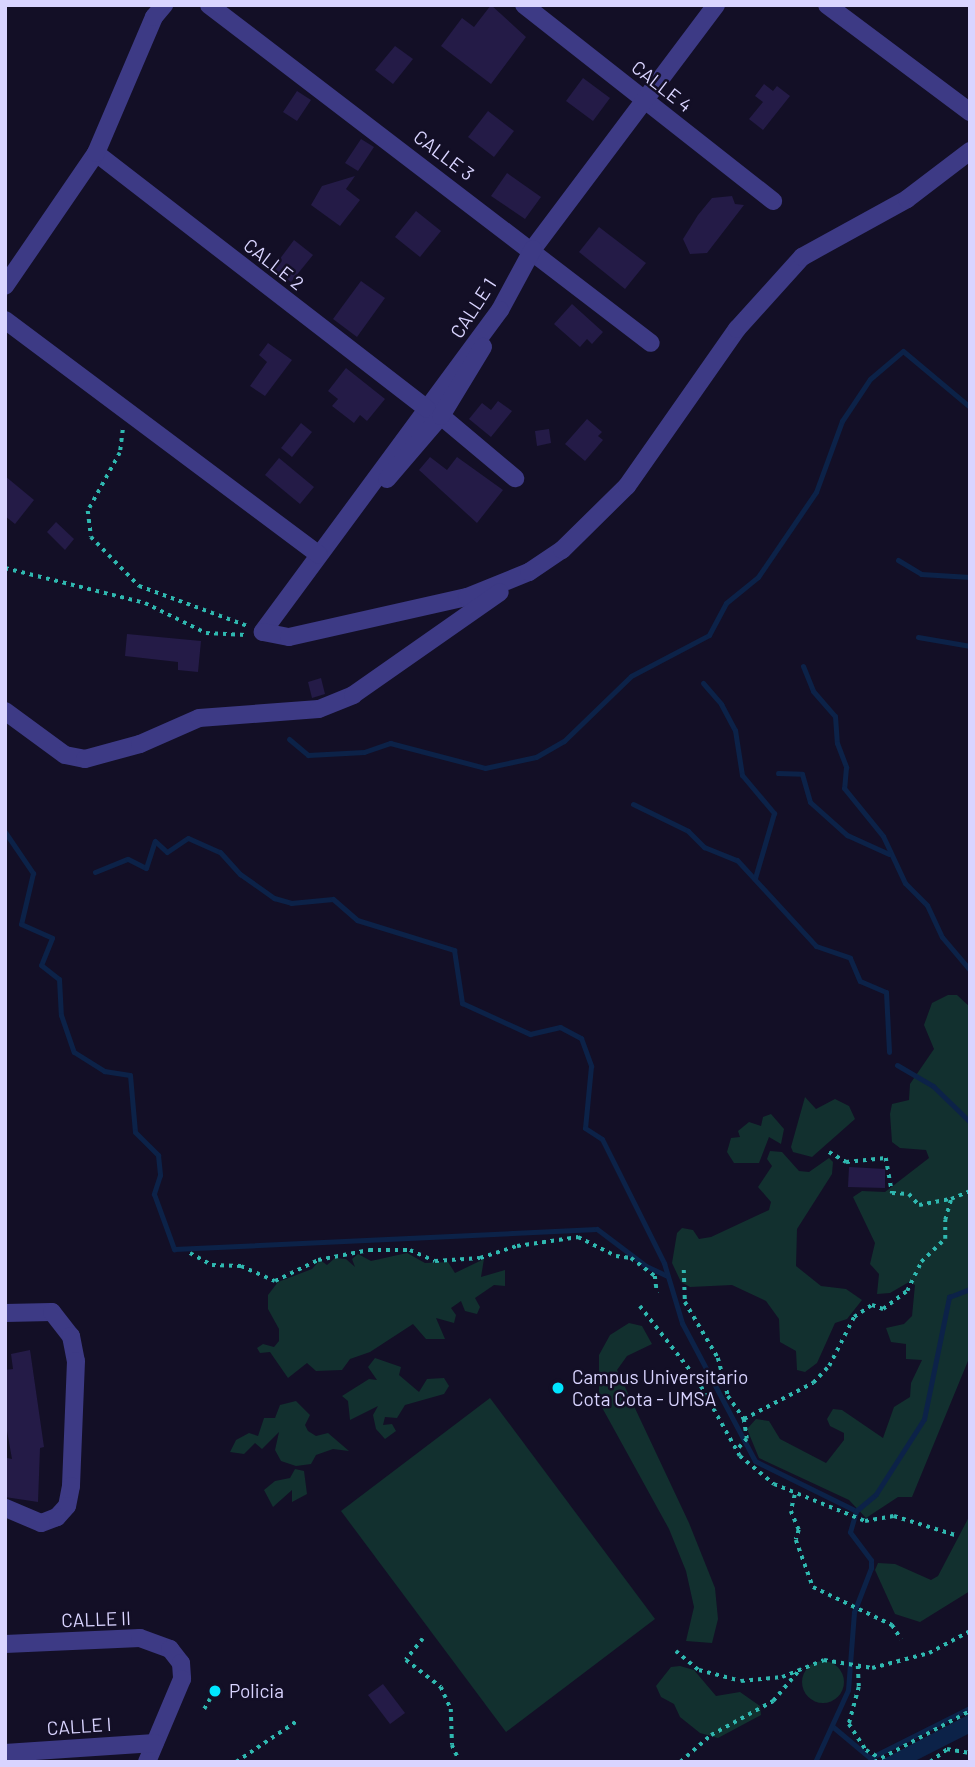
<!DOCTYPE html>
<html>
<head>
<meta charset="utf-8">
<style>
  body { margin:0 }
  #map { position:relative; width:975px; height:1767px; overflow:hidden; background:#130f26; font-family:Barlow,sans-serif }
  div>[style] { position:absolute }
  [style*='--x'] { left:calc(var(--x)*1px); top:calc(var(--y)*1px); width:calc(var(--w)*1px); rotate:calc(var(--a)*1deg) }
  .green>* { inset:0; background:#12302f }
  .round { border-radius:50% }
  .water>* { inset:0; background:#0c2248 }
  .stream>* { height:5px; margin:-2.5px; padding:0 2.5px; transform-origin:2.5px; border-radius:2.5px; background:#0c2248 }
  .building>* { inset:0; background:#241b47 }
  .path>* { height:3.5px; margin-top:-1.75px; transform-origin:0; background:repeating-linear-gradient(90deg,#2fb8b0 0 3.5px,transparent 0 8.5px) }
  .minor>* { height:18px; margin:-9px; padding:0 9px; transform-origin:9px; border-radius:9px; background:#3d3a85 }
  .dots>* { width:19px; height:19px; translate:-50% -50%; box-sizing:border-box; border:4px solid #130f26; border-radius:50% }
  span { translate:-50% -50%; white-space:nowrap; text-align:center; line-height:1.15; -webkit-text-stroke:5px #130f26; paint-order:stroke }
  .street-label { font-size:19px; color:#d9d4ff }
  .poi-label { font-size:19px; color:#d9d4ff }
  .left { translate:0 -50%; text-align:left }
  .frame { position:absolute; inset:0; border:7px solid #d9d4ff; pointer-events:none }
</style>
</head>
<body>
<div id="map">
  <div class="green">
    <i style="clip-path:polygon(948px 995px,957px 995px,970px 1007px,970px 1356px,912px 1497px,898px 1497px,866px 1518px,849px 1500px,759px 1458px,747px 1429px,756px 1419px,769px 1421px,780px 1439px,826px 1463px,844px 1440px,844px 1433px,830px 1426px,827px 1419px,833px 1409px,842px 1410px,883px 1438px,894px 1407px,910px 1397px,911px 1383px,922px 1360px,906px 1359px,906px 1344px,891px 1342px,886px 1328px,904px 1324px,912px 1316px,915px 1285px,909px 1282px,890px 1293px,877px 1294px,879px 1274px,870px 1264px,875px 1243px,853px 1197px,862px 1191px,885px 1192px,929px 1158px,926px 1150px,900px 1148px,892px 1142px,890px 1114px,892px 1104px,909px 1100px,910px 1084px,934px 1049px,924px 1025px,932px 1003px)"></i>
    <i style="clip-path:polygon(805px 1097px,816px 1109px,835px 1099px,849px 1106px,855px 1119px,812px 1157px,793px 1152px,791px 1147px)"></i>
    <i style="clip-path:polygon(771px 1114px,784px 1129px,781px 1144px,769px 1137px,759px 1163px,734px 1163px,727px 1152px,731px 1138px,740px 1137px,738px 1131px,749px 1122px,761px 1126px,763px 1117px)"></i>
    <i style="clip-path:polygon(770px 1151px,782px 1152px,799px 1171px,809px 1172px,829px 1158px,833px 1162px,832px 1174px,797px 1229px,796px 1266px,821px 1286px,846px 1289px,862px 1300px,847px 1319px,835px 1323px,817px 1363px,805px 1372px,797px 1370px,796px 1351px,780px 1342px,779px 1319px,766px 1301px,732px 1285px,690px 1287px,681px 1282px,672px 1263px,677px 1233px,682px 1228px,693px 1230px,699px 1239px,711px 1237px,769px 1210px,771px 1202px,758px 1187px,772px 1166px,767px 1159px)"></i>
    <i style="clip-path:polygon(407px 1253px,425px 1263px,448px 1262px,455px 1273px,484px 1259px,481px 1277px,505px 1270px,505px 1286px,494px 1285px,475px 1298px,480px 1307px,477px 1314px,465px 1311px,461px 1301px,451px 1308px,456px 1315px,454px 1323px,436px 1318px,445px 1339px,426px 1339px,413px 1324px,370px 1352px,350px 1359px,342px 1370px,316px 1371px,307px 1363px,288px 1378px,270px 1352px,260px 1353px,257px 1348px,263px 1344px,274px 1347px,279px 1341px,279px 1329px,268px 1309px,268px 1295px,278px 1282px,312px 1269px,320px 1260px,327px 1265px,335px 1258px,346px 1259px,355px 1267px,352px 1259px,358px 1254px,371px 1261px)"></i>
    <i style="clip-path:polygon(629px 1323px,642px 1326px,652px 1344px,627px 1356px,617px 1370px,689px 1523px,715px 1588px,718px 1619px,712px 1643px,686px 1641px,694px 1607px,686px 1571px,669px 1529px,599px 1402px,599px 1355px,610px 1335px)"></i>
    <i style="clip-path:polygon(375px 1358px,401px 1367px,399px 1375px,419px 1392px,427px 1379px,444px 1378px,449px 1386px,444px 1394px,405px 1405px,397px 1418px,385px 1417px,383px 1425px,392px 1424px,396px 1431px,385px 1439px,376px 1429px,373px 1415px,378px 1406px,350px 1420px,348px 1401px,342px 1396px,369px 1379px,377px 1380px,368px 1367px)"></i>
    <i style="clip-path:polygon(490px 1398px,655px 1619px,506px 1732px,341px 1511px)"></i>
    <i style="clip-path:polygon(296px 1401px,310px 1415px,305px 1425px,308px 1431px,316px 1436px,328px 1433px,349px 1451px,333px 1449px,316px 1455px,311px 1464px,296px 1466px,281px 1461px,275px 1450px,279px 1432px,262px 1449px,255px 1443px,244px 1454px,230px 1452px,236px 1440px,249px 1433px,258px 1436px,264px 1418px,275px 1418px,280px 1405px)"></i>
    <i style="clip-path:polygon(295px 1469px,304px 1471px,307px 1494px,292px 1502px,292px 1490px,273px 1507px,264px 1490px,275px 1481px,290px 1478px)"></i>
    <i style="clip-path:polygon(970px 1515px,970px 1591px,920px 1622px,895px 1614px,875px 1570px,878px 1563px,895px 1564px,931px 1580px,938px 1576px)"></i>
    <i class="round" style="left:802px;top:1661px;width:42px;height:42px"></i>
    <i style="clip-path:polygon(680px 1666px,694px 1670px,716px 1696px,740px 1692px,760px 1706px,761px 1715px,718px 1738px,700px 1733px,680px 1717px,674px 1704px,661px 1697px,656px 1686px,671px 1667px)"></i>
  </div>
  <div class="water">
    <i style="clip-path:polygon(970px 1714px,970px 1733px,913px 1762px,878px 1762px)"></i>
  </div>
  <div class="stream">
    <i style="--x:898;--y:560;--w:27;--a:31"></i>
    <i style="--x:921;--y:574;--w:49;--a:3.5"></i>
    <i style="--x:918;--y:637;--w:53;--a:9.8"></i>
    <i style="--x:803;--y:666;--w:27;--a:68"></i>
    <i style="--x:813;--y:691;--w:33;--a:49"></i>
    <i style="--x:835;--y:716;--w:27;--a:86"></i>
    <i style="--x:837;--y:743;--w:26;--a:69"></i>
    <i style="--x:846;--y:767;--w:21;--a:95"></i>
    <i style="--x:844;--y:788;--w:62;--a:50.9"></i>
    <i style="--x:883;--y:836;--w:52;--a:64.9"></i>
    <i style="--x:905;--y:883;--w:31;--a:45"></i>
    <i style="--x:927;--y:905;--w:35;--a:65"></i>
    <i style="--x:942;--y:937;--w:43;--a:49.7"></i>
    <i style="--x:703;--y:683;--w:28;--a:49"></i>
    <i style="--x:721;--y:704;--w:30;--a:62"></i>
    <i style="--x:735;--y:730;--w:46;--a:81.2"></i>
    <i style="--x:742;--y:775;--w:50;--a:49.9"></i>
    <i style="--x:774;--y:813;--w:68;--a:106.3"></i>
    <i style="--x:289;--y:739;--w:25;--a:40"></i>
    <i style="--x:308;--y:755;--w:56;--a:-3.1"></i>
    <i style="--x:364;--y:752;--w:28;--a:-19"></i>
    <i style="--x:390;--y:743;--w:98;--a:14.7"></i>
    <i style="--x:485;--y:768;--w:52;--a:-12.2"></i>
    <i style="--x:536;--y:757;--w:32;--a:-30"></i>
    <i style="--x:564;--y:741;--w:93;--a:-44.1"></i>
    <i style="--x:631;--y:676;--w:88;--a:-27.7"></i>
    <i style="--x:709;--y:635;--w:36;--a:-62"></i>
    <i style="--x:726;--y:603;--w:41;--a:-39.1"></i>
    <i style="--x:758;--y:577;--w:103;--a:-55.7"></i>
    <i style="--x:816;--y:492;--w:76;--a:-69.9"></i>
    <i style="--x:842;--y:421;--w:50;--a:-56.3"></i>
    <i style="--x:870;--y:379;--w:43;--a:-40.3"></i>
    <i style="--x:903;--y:351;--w:87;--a:39.9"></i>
    <i style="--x:778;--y:773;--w:24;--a:2"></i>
    <i style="--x:802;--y:774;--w:29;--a:74"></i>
    <i style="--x:810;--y:802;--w:50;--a:41.7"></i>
    <i style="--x:847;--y:835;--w:46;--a:24.3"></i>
    <i style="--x:633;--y:804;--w:61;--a:26.1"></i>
    <i style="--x:688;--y:831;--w:23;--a:45"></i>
    <i style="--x:704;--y:847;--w:35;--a:22"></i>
    <i style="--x:737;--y:860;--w:117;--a:47.4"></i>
    <i style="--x:816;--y:946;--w:36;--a:19"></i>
    <i style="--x:850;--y:958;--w:25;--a:67"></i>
    <i style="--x:860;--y:981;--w:28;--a:23"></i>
    <i style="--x:886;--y:992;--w:60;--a:87.1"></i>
    <i style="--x:5;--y:832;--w:50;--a:55.7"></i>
    <i style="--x:33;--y:873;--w:52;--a:103.2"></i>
    <i style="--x:21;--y:924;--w:34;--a:24"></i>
    <i style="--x:52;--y:938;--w:29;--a:112"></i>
    <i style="--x:41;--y:965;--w:23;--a:38"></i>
    <i style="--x:59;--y:979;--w:36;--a:87"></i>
    <i style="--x:61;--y:1015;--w:39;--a:71"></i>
    <i style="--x:74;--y:1052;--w:36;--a:32"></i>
    <i style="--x:104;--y:1071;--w:26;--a:9"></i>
    <i style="--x:130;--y:1075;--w:57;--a:85"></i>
    <i style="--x:135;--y:1132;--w:33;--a:45"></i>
    <i style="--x:158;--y:1155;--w:20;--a:84"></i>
    <i style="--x:160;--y:1175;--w:20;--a:108"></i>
    <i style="--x:154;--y:1194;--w:59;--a:70"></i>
    <i style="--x:174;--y:1249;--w:423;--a:-2.7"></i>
    <i style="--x:597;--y:1229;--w:61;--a:37.1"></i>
    <i style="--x:646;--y:1266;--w:23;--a:25"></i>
    <i style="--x:95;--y:872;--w:35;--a:-22"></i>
    <i style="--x:128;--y:859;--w:20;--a:27"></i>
    <i style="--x:146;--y:868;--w:28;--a:-72"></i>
    <i style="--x:155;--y:841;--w:16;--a:43"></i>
    <i style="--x:167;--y:852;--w:25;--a:-34"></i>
    <i style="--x:188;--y:838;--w:35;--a:24"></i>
    <i style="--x:220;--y:852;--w:30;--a:48"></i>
    <i style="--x:240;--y:874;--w:42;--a:35.2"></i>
    <i style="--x:274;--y:898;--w:18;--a:16"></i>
    <i style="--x:291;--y:903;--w:42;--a:-5.4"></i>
    <i style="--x:333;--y:899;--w:32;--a:41"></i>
    <i style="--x:357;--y:920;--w:102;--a:17.2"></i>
    <i style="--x:454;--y:950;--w:54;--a:81.4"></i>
    <i style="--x:462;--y:1003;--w:75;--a:24.5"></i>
    <i style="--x:530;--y:1034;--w:31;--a:-13"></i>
    <i style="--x:560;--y:1027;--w:24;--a:28"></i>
    <i style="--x:581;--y:1038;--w:30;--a:70"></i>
    <i style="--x:591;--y:1066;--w:62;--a:95.5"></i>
    <i style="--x:585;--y:1128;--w:20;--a:33"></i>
    <i style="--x:602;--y:1139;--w:139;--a:63.4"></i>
    <i style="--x:664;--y:1263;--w:63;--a:73.3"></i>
    <i style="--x:682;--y:1323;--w:156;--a:62.1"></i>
    <i style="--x:755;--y:1461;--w:113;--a:26.3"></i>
    <i style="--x:897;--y:1065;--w:42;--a:30.3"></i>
    <i style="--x:933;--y:1086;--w:52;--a:44.2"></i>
    <i style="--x:832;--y:1726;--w:50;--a:40.1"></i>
    <i style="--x:870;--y:1758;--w:112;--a:-26.6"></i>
    <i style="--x:815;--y:1762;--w:79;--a:-65.4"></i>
    <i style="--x:848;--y:1690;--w:78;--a:-85.6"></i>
    <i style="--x:854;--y:1612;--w:47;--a:-68.9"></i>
    <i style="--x:871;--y:1568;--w:8;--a:-90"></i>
    <i style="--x:871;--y:1560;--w:35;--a:-127"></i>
    <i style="--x:850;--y:1532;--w:22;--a:-74"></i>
    <i style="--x:856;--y:1511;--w:26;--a:-40"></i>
    <i style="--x:876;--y:1494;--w:89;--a:-57.4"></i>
    <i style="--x:924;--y:1419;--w:125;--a:-78.4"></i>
    <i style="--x:949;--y:1297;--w:22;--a:-21"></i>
  </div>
  <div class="building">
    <i style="clip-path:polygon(491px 5px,526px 37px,491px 84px,441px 46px,462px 18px,474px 27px)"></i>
    <i style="clip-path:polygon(395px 46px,413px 59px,393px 84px,375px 70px)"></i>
    <i style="clip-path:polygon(583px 78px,610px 98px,593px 121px,566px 101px)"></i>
    <i style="clip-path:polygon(764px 84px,773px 91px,777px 86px,790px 96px,763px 130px,749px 119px,763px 102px,755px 96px)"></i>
    <i style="clip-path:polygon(297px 91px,311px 100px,297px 121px,283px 112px)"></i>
    <i style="clip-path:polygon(488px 111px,514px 131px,494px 157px,468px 137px)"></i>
    <i style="clip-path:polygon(361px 139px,374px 147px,358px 171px,345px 163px)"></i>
    <i style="clip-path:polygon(507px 173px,541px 197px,525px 219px,491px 196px)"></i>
    <i style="clip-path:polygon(355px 176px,346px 189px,360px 200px,340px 226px,311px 205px,322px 186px)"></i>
    <i style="clip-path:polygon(732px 196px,735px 204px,744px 205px,707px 253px,690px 254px,683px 239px,698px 215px,712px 198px)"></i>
    <i style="clip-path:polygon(416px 211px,441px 231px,420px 257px,395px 237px)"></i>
    <i style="clip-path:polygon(599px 227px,646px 263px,625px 289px,579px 252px)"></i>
    <i style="clip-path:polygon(294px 240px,313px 255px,291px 282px,273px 268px)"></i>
    <i style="clip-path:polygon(361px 281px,385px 298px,357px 337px,333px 319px)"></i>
    <i style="clip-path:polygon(572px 304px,603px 332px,592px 344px,587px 339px,580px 347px,554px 324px)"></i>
    <i style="clip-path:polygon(268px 343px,292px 360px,265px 396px,250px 386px,267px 362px,259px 355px)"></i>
    <i style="clip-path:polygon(346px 368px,385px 399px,367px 421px,360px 415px,354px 423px,332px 406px,338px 399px,328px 391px)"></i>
    <i style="clip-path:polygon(498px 401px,512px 411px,491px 437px,469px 419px,482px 403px,491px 410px)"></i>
    <i style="clip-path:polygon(587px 419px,602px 432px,598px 436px,603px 440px,585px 461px,565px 444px)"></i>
    <i style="clip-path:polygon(301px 423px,312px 432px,292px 457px,281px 448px)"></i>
    <i style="clip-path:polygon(549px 429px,551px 443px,537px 446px,535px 431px)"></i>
    <i style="clip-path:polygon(430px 457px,447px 470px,457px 457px,503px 490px,477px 523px,419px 470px)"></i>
    <i style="clip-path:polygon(279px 458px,314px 487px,300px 504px,265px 475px)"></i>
    <i style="clip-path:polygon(5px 476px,34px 500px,15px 524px,5px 516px)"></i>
    <i style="clip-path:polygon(56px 522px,74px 539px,65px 550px,47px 532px)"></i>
    <i style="clip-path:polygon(127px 634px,201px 641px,198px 672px,178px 670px,178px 662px,125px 656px)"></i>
    <i style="clip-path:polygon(321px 678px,325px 694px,312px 698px,308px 682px)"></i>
    <i style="clip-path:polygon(849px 1167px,885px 1169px,885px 1188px,848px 1187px)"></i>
    <i style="clip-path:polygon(30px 1350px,44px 1447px,40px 1448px,38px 1502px,5px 1497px,7px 1458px,12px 1459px,5px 1420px,5px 1370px,13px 1369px,11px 1354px)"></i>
    <i style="clip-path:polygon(383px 1684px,405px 1713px,390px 1724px,368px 1695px)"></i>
  </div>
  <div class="path">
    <i style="--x:123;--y:430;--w:23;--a:97"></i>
    <i style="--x:120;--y:453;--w:66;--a:118.9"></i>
    <i style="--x:88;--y:511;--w:26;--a:83"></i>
    <i style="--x:91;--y:537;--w:69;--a:45.6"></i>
    <i style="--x:139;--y:586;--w:116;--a:20.2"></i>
    <i style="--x:5;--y:568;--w:144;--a:14"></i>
    <i style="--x:145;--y:603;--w:68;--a:26.2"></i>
    <i style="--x:206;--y:633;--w:40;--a:2.9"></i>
    <i style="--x:829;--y:1152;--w:20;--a:30"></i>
    <i style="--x:846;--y:1162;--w:40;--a:-5.7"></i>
    <i style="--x:886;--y:1158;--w:36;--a:80"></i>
    <i style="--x:892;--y:1193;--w:17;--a:3"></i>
    <i style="--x:909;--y:1194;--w:15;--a:48"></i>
    <i style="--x:919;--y:1205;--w:33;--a:-11"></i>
    <i style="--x:190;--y:1253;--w:25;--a:29"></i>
    <i style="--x:212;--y:1265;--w:29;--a:2"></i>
    <i style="--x:241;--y:1266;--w:37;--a:24"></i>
    <i style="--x:275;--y:1281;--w:48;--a:-26"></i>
    <i style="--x:318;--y:1260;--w:52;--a:-11.1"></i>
    <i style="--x:369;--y:1250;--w:41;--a:0"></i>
    <i style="--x:410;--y:1250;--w:27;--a:24"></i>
    <i style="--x:435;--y:1261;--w:45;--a:-3.8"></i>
    <i style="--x:480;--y:1258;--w:39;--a:-18"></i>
    <i style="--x:517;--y:1246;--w:62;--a:-8.4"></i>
    <i style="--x:578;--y:1237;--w:42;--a:26.6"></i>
    <i style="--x:616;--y:1256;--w:15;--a:8"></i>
    <i style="--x:631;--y:1258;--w:30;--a:37"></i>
    <i style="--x:655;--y:1276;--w:17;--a:83"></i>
    <i style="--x:684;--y:1270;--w:32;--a:88"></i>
    <i style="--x:685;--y:1302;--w:65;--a:59.5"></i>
    <i style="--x:718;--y:1358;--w:39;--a:75"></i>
    <i style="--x:728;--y:1396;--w:28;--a:55"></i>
    <i style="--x:744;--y:1419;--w:20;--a:81"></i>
    <i style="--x:747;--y:1439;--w:15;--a:132"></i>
    <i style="--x:640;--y:1306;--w:93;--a:52"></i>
    <i style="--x:697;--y:1379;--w:88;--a:60.8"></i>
    <i style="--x:740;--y:1456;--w:44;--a:39.5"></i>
    <i style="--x:774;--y:1484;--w:98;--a:22.1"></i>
    <i style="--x:865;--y:1521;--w:29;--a:-10"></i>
    <i style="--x:894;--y:1516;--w:64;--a:17.3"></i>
    <i style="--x:744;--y:1419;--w:78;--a:-27.6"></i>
    <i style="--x:813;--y:1383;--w:23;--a:-47"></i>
    <i style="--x:829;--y:1366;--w:55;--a:-63"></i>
    <i style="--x:854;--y:1317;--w:22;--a:-34"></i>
    <i style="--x:872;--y:1305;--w:12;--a:20"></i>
    <i style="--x:883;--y:1309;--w:30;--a:-37"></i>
    <i style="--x:907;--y:1291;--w:32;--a:-64"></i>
    <i style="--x:921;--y:1262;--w:33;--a:-44"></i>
    <i style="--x:945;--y:1239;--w:19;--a:-90"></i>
    <i style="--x:945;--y:1220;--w:22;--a:-74"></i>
    <i style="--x:951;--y:1199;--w:21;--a:-23"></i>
    <i style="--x:795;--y:1495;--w:16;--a:104"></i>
    <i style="--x:791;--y:1511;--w:21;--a:67"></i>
    <i style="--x:799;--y:1530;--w:10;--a:107"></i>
    <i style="--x:796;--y:1540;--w:50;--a:70.1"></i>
    <i style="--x:813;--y:1587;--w:88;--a:25.7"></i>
    <i style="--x:892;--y:1625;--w:17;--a:57"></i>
    <i style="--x:423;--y:1639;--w:27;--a:129"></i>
    <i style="--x:406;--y:1660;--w:44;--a:37.6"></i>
    <i style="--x:441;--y:1687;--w:24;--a:66"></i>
    <i style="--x:451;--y:1709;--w:36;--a:88"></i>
    <i style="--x:452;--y:1745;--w:19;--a:65"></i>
    <i style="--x:676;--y:1651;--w:30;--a:40"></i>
    <i style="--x:699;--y:1670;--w:43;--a:14.7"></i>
    <i style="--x:741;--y:1681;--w:41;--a:-5.6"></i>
    <i style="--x:782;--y:1677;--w:45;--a:-22"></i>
    <i style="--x:824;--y:1660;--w:49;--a:9.5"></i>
    <i style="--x:872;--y:1668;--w:59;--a:-14.7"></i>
    <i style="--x:929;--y:1653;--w:47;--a:-28.2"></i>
    <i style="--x:858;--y:1666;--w:21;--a:87"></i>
    <i style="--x:859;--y:1687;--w:38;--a:105"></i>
    <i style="--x:849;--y:1724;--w:31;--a:57"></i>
    <i style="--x:866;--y:1750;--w:16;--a:30"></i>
    <i style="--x:204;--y:1709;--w:14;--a:-60"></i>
    <i style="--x:236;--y:1762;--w:73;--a:-33.9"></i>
    <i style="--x:680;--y:1762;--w:41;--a:-41.1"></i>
    <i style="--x:711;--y:1735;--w:71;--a:-28.7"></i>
    <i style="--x:773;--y:1701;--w:43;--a:-49.7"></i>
    <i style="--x:874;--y:1762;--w:109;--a:-28"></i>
    <i style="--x:930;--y:1762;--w:21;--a:-37"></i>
    <i style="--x:947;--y:1749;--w:23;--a:10"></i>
  </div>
  <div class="minor">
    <i style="--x:209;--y:5;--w:556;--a:37.41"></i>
    <i style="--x:524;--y:5;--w:317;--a:38.2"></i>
    <i style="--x:716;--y:5;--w:305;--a:126.9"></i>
    <i style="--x:533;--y:249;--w:69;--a:118.4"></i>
    <i style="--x:500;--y:310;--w:400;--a:126.4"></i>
    <i style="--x:263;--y:632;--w:26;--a:11"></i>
    <i style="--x:289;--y:637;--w:182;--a:-12.7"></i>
    <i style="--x:467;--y:597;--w:67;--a:-22"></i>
    <i style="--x:529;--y:572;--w:40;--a:-34"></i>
    <i style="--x:562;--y:550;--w:91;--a:-44.6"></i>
    <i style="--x:627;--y:486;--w:192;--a:-55"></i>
    <i style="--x:737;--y:329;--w:97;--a:-47.9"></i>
    <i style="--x:802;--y:257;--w:120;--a:-28.9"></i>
    <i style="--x:907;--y:199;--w:79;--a:-37.3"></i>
    <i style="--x:827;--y:5;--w:179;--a:36.8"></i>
    <i style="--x:96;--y:153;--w:418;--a:37.7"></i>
    <i style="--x:5;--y:286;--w:161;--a:-55.6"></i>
    <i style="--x:96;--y:153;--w:148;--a:-66.9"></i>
    <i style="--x:154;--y:17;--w:16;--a:-50"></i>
    <i style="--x:5;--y:320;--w:392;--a:36.8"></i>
    <i style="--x:441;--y:416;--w:97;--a:40"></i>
    <i style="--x:387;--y:479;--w:83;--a:-49.4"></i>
    <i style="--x:441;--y:416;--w:81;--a:-58.7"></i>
    <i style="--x:5;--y:711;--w:74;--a:36.3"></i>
    <i style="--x:65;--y:755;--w:20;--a:11"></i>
    <i style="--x:85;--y:759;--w:57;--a:-15.3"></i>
    <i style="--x:140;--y:744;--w:64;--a:-23.8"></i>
    <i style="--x:199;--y:718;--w:120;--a:-4.3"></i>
    <i style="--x:319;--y:709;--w:37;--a:-22"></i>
    <i style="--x:353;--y:695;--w:179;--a:-35"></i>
    <i style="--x:5;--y:1313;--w:47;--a:-1.2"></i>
    <i style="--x:52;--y:1312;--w:31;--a:52"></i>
    <i style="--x:71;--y:1336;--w:25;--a:79"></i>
    <i style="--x:76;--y:1361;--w:125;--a:92.3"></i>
    <i style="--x:71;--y:1486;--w:20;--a:101"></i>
    <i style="--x:67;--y:1506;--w:15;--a:132"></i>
    <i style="--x:57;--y:1517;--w:17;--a:159"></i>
    <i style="--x:41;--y:1523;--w:39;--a:-157"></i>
    <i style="--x:5;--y:1644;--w:135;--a:-2.5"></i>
    <i style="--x:140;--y:1638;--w:32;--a:20"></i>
    <i style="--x:170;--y:1649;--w:18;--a:52"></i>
    <i style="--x:181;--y:1663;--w:16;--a:86"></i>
    <i style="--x:182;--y:1679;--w:90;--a:112.9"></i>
    <i style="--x:5;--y:1753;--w:150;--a:-3.8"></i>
  </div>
  <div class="dots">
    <i style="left:558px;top:1388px;background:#00e5ff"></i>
    <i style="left:215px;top:1691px;background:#00e5ff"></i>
  </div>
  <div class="street-label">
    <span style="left:662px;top:86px;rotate:38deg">CALLE 4</span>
    <span style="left:444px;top:155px;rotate:37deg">CALLE 3</span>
    <span style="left:274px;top:264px;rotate:38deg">CALLE 2</span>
    <span style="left:473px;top:308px;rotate:-57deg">CALLE 1</span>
    <span style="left:96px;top:1619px;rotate:-2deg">CALLE II</span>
    <span style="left:79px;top:1726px;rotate:-4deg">CALLE I</span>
  </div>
  <div class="poi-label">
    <span class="left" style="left:572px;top:1388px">Campus Universitario<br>Cota Cota - UMSA</span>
    <span class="left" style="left:229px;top:1691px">Policia</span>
  </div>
  <div class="frame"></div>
</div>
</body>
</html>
